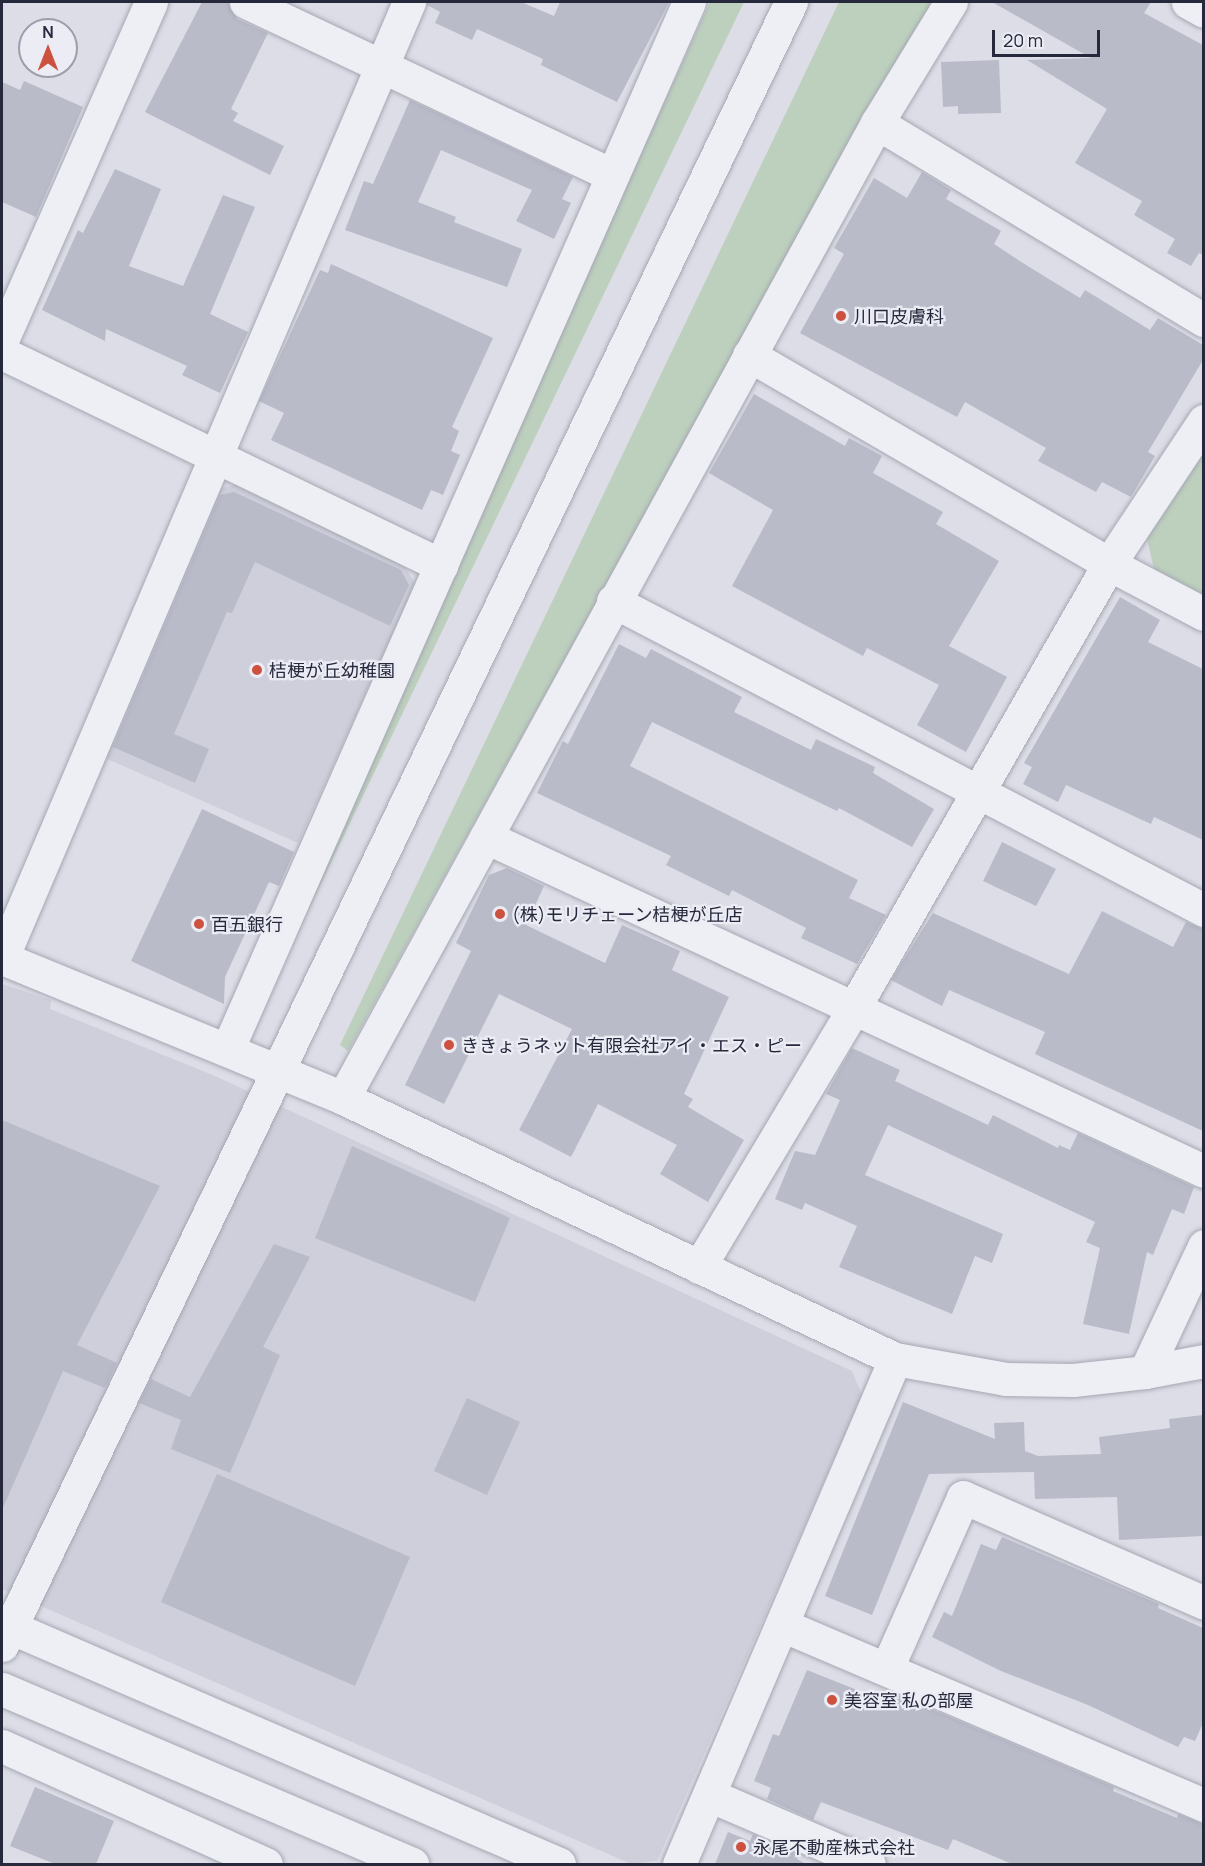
<!DOCTYPE html>
<html>
<head>
<meta charset="utf-8">
<style>
  body { margin:0 }
  #map { position:relative; width:1205px; height:1866px; overflow:hidden; background:#dcdde6; font-family:Manrope,"Noto Sans JP",sans-serif }
  div>[style] { position:absolute }
  [style*='--x'] { left:calc(var(--x)*1px); top:calc(var(--y)*1px); width:calc(var(--w)*1px); rotate:calc(var(--a)*1deg) }
  .built>* { inset:0; background:#cecfdb }
  .green>* { inset:0; background:#bdd0bd }
  .building>* { inset:0; background:#b9bbc9 }
  .roads { filter:drop-shadow(0 0 2px #a5a7b3) drop-shadow(0 0 2px #a5a7b3) }
  .minor>* { height:33px; margin:-16.5px; padding:0 16.5px; transform-origin:16.5px; border-radius:16.5px; background:#eeeff5 }
  .dots>* { width:16px; height:16px; translate:-50% -50%; box-sizing:border-box; border:3px solid #ebecf4; border-radius:50% }
  span { translate:-50% -50%; white-space:nowrap; text-align:center; line-height:1.15; -webkit-text-stroke:4.5px #ebecf4; paint-order:stroke }
  .poi-label { font-size:18px; color:#26283c }
  .left { translate:0 -50%; text-align:left }
  .frame { position:absolute; inset:0; border:3px solid #26283c; pointer-events:none }
  .north { position:absolute; left:18px; top:18px; width:60px; height:60px; box-sizing:border-box; background:#ebecf4; border:2px solid #9c9eaa; border-radius:50%; rotate:0deg; font-size:16px; font-weight:700; line-height:24px; text-align:center; color:#26283c }
  .north::after { content:''; display:block; margin:auto; width:21px; height:27px; background:#cd513f; clip-path:polygon(50% 0,100% 100%,50% 72%,0 100%) }
  .scale { position:absolute; left:992px; top:30px; width:108px; height:27px; box-sizing:border-box; border:3px solid #26283c; border-top:0; padding-left:8px; font-size:18px; line-height:21px; white-space:nowrap; color:#26283c; -webkit-text-stroke:4px #ebecf4; paint-order:stroke }
</style>
</head>
<body>
<div id="map">
  <div class="built">
    <i style="clip-path:polygon(235px 485px,404px 565px,415px 584px,298px 843px,103px 757px,213px 490px)"></i>
    <i style="clip-path:polygon(2px 984px,51px 1000px,50px 1009px,215px 1076px,852px 1371px,862px 1395px,657px 1861px,631px 1864px,2px 1589px)"></i>
  </div>
  <div class="green">
    <i style="clip-path:polygon(710px 2px,744px 2px,278px 973px,531px 397px)"></i>
    <i style="clip-path:polygon(839px 2px,934px 2px,827px 185px,348px 1051px,340px 1045px)"></i>
    <i style="clip-path:polygon(1203px 454px,1203px 594px,1154px 569px,1147px 539px)"></i>
  </div>
  <div class="building">
    <i style="clip-path:polygon(202px 2px,228px 2px,237px 19px,268px 33px,231px 109px,238px 113px,233px 121px,284px 146px,270px 175px,145px 112px)"></i>
    <i style="clip-path:polygon(427px 2px,521px 2px,554px 16px,560px 2px,669px 2px,617px 102px,541px 65px,543px 59px,477px 29px,472px 40px,435px 23px,440px 12px,427px 5px)"></i>
    <i style="clip-path:polygon(992px 2px,1151px 2px,1144px 13px,1203px 45px,1203px 255px,1199px 253px,1191px 266px,1167px 253px,1175px 239px,1134px 215px,1142px 201px,1075px 163px,1107px 109px,1027px 60px,1091px 58px)"></i>
    <i style="clip-path:polygon(999px 60px,1001px 113px,958px 114px,958px 106px,943px 107px,941px 62px)"></i>
    <i style="clip-path:polygon(24px 81px,83px 107px,36px 217px,2px 202px,2px 82px,20px 90px)"></i>
    <i style="clip-path:polygon(410px 100px,573px 177px,562px 199px,571px 203px,554px 239px,516px 221px,532px 190px,441px 150px,418px 202px,456px 217px,454px 222px,522px 249px,507px 287px,345px 230px,364px 181px,373px 184px)"></i>
    <i style="clip-path:polygon(115px 169px,161px 189px,129px 266px,183px 286px,223px 195px,255px 207px,210px 314px,248px 332px,220px 393px,182px 375px,187px 366px,106px 329px,105px 341px,42px 310px,78px 230px,83px 233px)"></i>
    <i style="clip-path:polygon(922px 172px,951px 190px,946px 199px,1001px 231px,994px 244px,1026px 265px,1080px 298px,1085px 290px,1150px 330px,1158px 318px,1203px 345px,1203px 360px,1148px 452px,1155px 456px,1131px 497px,1102px 482px,1096px 492px,1038px 461px,1046px 448px,965px 402px,957px 417px,800px 333px,844px 254px,834px 248px,874px 178px,907px 198px)"></i>
    <i style="clip-path:polygon(331px 264px,493px 338px,452px 427px,459px 431px,451px 451px,460px 455px,443px 495px,431px 490px,422px 510px,271px 440px,284px 413px,259px 401px,320px 270px,328px 273px)"></i>
    <i style="clip-path:polygon(754px 394px,845px 446px,849px 438px,882px 456px,873px 473px,943px 512px,936px 524px,999px 561px,949px 646px,1007px 677px,966px 752px,917px 725px,939px 685px,867px 648px,863px 656px,732px 586px,773px 510px,709px 473px)"></i>
    <i style="clip-path:polygon(234px 492px,401px 570px,409px 585px,390px 626px,255px 562px,232px 613px,227px 612px,174px 734px,209px 749px,195px 783px,113px 747px,220px 495px)"></i>
    <i style="clip-path:polygon(1120px 597px,1160px 620px,1148px 642px,1203px 669px,1203px 840px,1154px 817px,1151px 824px,1066px 785px,1058px 802px,1023px 784px,1032px 767px,1024px 763px)"></i>
    <i style="clip-path:polygon(619px 644px,646px 658px,651px 649px,742px 697px,734px 712px,811px 750px,816px 739px,875px 767px,873px 773px,934px 809px,912px 847px,839px 808px,837px 811px,652px 722px,630px 766px,858px 880px,849px 898px,886px 915px,857px 964px,801px 938px,806px 928px,732px 890px,729px 896px,666px 865px,671px 856px,537px 793px,563px 741px,568px 744px)"></i>
    <i style="clip-path:polygon(202px 809px,294px 852px,279px 886px,269px 882px,225px 977px,224px 1004px,131px 961px)"></i>
    <i style="clip-path:polygon(1002px 842px,1056px 869px,1036px 906px,983px 881px)"></i>
    <i style="clip-path:polygon(507px 868px,544px 886px,526px 925px,605px 963px,622px 925px,680px 951px,672px 970px,729px 997px,684px 1094px,693px 1099px,688px 1107px,744px 1140px,708px 1202px,660px 1174px,677px 1145px,598px 1104px,571px 1157px,519px 1130px,572px 1029px,499px 994px,444px 1104px,405px 1085px,471px 951px,456px 943px,489px 875px)"></i>
    <i style="clip-path:polygon(1102px 911px,1173px 947px,1186px 922px,1203px 929px,1203px 1131px,1035px 1054px,1045px 1032px,949px 990px,942px 1006px,891px 980px,933px 913px,1069px 974px)"></i>
    <i style="clip-path:polygon(852px 1048px,900px 1070px,895px 1081px,988px 1125px,993px 1115px,1058px 1148px,1059px 1145px,1070px 1150px,1078px 1133px,1194px 1187px,1184px 1214px,1172px 1209px,1153px 1255px,1147px 1252px,1129px 1334px,1083px 1324px,1100px 1248px,1086px 1242px,1095px 1222px,888px 1125px,865px 1175px,1003px 1234px,992px 1263px,975px 1256px,952px 1314px,839px 1267px,857px 1226px,805px 1203px,802px 1210px,775px 1199px,795px 1151px,815px 1155px,840px 1100px,826px 1094px)"></i>
    <i style="clip-path:polygon(2px 1120px,160px 1186px,77px 1345px,117px 1363px,105px 1388px,63px 1371px,2px 1510px)"></i>
    <i style="clip-path:polygon(352px 1146px,510px 1218px,475px 1302px,315px 1238px)"></i>
    <i style="clip-path:polygon(274px 1244px,310px 1257px,263px 1347px,280px 1355px,230px 1473px,171px 1449px,181px 1420px,139px 1403px,151px 1379px,190px 1397px)"></i>
    <i style="clip-path:polygon(467px 1398px,520px 1422px,487px 1495px,434px 1471px)"></i>
    <i style="clip-path:polygon(903px 1402px,995px 1439px,994px 1423px,1024px 1422px,1025px 1451px,1038px 1456px,1101px 1454px,1099px 1437px,1170px 1428px,1169px 1419px,1203px 1415px,1203px 1536px,1119px 1540px,1117px 1497px,1035px 1499px,1034px 1472px,929px 1474px,872px 1615px,825px 1596px)"></i>
    <i style="clip-path:polygon(217px 1474px,410px 1557px,355px 1686px,161px 1602px)"></i>
    <i style="clip-path:polygon(1002px 1537px,1159px 1604px,1158px 1608px,1203px 1628px,1203px 1723px,1195px 1741px,1184px 1737px,1178px 1747px,1088px 1705px,1001px 1671px,932px 1637px,944px 1612px,952px 1616px,981px 1544px,996px 1550px)"></i>
    <i style="clip-path:polygon(807px 1670px,887px 1702px,891px 1692px,1114px 1787px,1113px 1791px,1177px 1818px,1178px 1814px,1203px 1824px,1203px 1864px,1012px 1864px,953px 1839px,948px 1850px,821px 1802px,813px 1820px,767px 1799px,771px 1788px,754px 1781px,773px 1734px,779px 1736px)"></i>
    <i style="clip-path:polygon(35px 1787px,114px 1821px,96px 1864px,55px 1864px,10px 1846px)"></i>
    <i style="clip-path:polygon(728px 1832px,750px 1841px,753px 1834px,799px 1854px,797px 1859px,806px 1864px,715px 1864px)"></i>
  </div>
  <div class="roads">
    <div class="minor">
      <i style="--x:246;--y:2;--w:405;--a:25.3"></i>
      <i style="--x:409;--y:2;--w:1039;--a:113.06"></i>
      <i style="--x:2;--y:958;--w:369;--a:22.3"></i>
      <i style="--x:343;--y:1098;--w:611;--a:25.31"></i>
      <i style="--x:895;--y:1359;--w:113;--a:10.2"></i>
      <i style="--x:1006;--y:1379;--w:67;--a:0.9"></i>
      <i style="--x:1073;--y:1380;--w:72;--a:-6.3"></i>
      <i style="--x:1145;--y:1372;--w:60;--a:-10.6"></i>
      <i style="--x:1188;--y:2;--w:18;--a:29"></i>
      <i style="--x:877;--y:123;--w:382;--a:31.1"></i>
      <i style="--x:2;--y:340;--w:369;--a:-66.2"></i>
      <i style="--x:2;--y:353;--w:488;--a:25.8"></i>
      <i style="--x:749;--y:355;--w:416;--a:30.1"></i>
      <i style="--x:1109;--y:564;--w:107;--a:27.8"></i>
      <i style="--x:613;--y:601;--w:667;--a:27.6"></i>
      <i style="--x:486;--y:837;--w:792;--a:24.95"></i>
      <i style="--x:228;--y:1048;--w:1143;--a:-66.22"></i>
      <i style="--x:343;--y:1098;--w:1112;--a:-61.29"></i>
      <i style="--x:877;--y:123;--w:142;--a:-58.6"></i>
      <i style="--x:699;--y:1267;--w:298;--a:-59.1"></i>
      <i style="--x:852;--y:1011;--w:516;--a:-60.1"></i>
      <i style="--x:1109;--y:564;--w:172;--a:-56.4"></i>
      <i style="--x:1145;--y:1372;--w:139;--a:-64.9"></i>
      <i style="--x:782;--y:1625;--w:459;--a:23.1"></i>
      <i style="--x:10;--y:1627;--w:598;--a:23.35"></i>
      <i style="--x:2;--y:1645;--w:1823;--a:-64.35"></i>
      <i style="--x:887;--y:1668;--w:187;--a:-66"></i>
      <i style="--x:963;--y:1497;--w:263;--a:23.7"></i>
      <i style="--x:2;--y:1689;--w:446;--a:23.1"></i>
      <i style="--x:2;--y:1746;--w:289;--a:24.1"></i>
      <i style="--x:709;--y:1795;--w:174;--a:23.3"></i>
      <i style="--x:679;--y:1864;--w:549;--a:-66.84"></i>
    </div>
  </div>
  <div class="dots">
    <i style="left:841px;top:316px;background:#cd513f"></i>
    <i style="left:257px;top:670px;background:#cd513f"></i>
    <i style="left:500px;top:914px;background:#cd513f"></i>
    <i style="left:199px;top:924px;background:#cd513f"></i>
    <i style="left:449px;top:1045px;background:#cd513f"></i>
    <i style="left:832px;top:1700px;background:#cd513f"></i>
    <i style="left:741px;top:1847px;background:#cd513f"></i>
  </div>
  <div class="poi-label">
    <span class="left" style="left:854px;top:316px">川口皮膚科</span>
    <span class="left" style="left:269px;top:670px">桔梗が丘幼稚園</span>
    <span class="left" style="left:512px;top:914px">(株)モリチェーン桔梗が丘店</span>
    <span class="left" style="left:211px;top:924px">百五銀行</span>
    <span class="left" style="left:461px;top:1045px">ききょうネット有限会社アイ・エス・ピー</span>
    <span class="left" style="left:844px;top:1700px">美容室 私の部屋</span>
    <span class="left" style="left:753px;top:1847px">永尾不動産株式会社</span>
  </div>
  <div class="frame"></div>
  <div class="north">N</div>
  <div class="scale">20 m</div>
</div>
</body>
</html>
